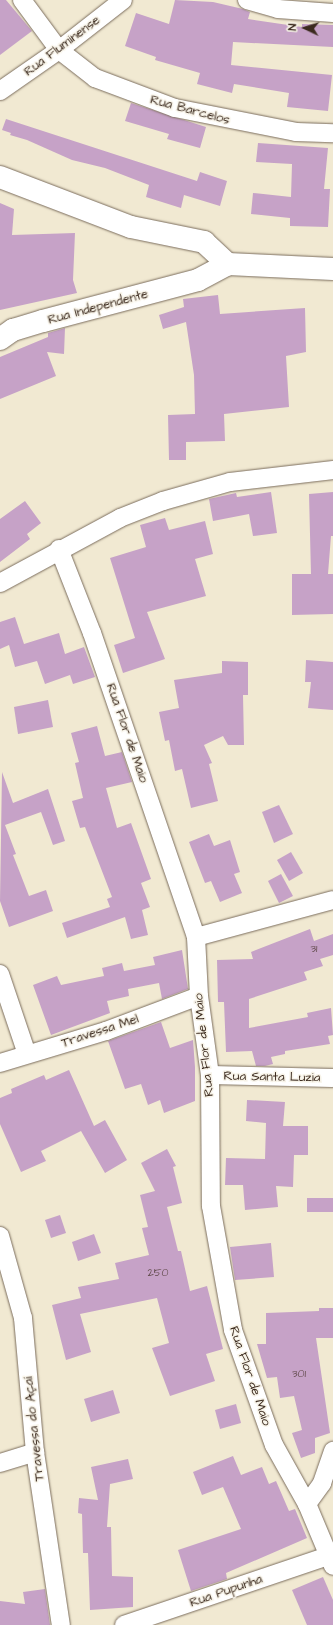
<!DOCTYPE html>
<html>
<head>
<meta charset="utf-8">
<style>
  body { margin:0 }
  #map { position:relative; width:333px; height:1625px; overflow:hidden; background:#f1e9d2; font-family:"Architects Daughter",sans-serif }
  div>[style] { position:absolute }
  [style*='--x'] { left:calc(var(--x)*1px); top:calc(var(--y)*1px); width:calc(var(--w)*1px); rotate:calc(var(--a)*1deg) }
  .building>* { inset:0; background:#c6a2c7 }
  .roads { filter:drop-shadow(0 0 1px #7b6d5d) drop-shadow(0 0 1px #7b6d5d) }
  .minor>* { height:18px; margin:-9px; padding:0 9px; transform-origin:9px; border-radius:9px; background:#fff }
  .tertiary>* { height:22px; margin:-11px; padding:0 11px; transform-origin:11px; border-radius:11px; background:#fff }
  span { translate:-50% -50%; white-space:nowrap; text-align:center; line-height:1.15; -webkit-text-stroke:3px #f7f3e8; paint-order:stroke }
  .number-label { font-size:11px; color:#5e4848 }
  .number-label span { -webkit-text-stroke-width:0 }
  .street-label { font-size:13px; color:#3b2a1e }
  .north { position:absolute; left:285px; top:8px; width:40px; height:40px; -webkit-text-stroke:3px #f7f3e8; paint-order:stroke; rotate:274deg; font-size:11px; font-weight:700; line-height:16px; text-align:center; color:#3b2a1e }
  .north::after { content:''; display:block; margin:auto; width:14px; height:18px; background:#3b2a1e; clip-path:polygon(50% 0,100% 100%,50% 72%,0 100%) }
</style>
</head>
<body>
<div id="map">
  <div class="building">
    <i style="clip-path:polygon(0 0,6px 0,32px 31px,0 55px)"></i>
    <i style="clip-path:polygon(175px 0,213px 2px,243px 9px,250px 12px,248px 19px,302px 27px,302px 24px,333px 25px,333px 47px,233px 42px,231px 65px,332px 75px,328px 111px,287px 107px,289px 93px,234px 84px,232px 93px,197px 84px,200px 73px,155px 60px,156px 57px,125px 46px,136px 13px,169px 24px)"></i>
    <i style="clip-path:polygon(131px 103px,206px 127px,200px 148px,167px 139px,169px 134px,125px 121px)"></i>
    <i style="clip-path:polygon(6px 119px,197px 181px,200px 172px,227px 181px,220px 206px,184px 195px,181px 208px,146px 197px,149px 185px,105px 168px,72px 160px,27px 140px,10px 135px,11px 133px,2px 130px)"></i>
    <i style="clip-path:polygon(258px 143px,328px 148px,324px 189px,330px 189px,328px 227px,290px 226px,290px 218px,251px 214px,253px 193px,291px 197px,292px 164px,256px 162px)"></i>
    <i style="clip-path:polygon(0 203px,14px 209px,12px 235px,75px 233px,73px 280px,77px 293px,0 310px)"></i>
    <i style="clip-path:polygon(218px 295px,220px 314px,305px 308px,306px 352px,286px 356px,289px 407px,224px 414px,225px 441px,186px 442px,186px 460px,169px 460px,168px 415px,195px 414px,194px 375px,186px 322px,163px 329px,159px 315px,184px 307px,183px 299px)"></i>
    <i style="clip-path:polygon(65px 328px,64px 354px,47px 352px,56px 376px,0 399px,0 357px,48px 337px,48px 333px)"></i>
    <i style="clip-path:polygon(271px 492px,277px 533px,253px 536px,249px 514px,213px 521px,209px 499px,236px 493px,237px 497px)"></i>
    <i style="clip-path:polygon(333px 492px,333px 536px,331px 536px,328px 574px,333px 574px,333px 614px,292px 615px,292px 574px,311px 574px,309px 494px)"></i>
    <i style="clip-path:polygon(25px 501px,41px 523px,27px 534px,30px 539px,0 562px,0 519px)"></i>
    <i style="clip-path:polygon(165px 518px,169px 530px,205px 521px,213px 554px,195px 559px,206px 596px,147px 612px,165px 659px,123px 673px,114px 645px,135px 638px,110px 558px,146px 547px,140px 525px)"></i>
    <i style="clip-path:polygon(15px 617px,24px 644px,59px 633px,65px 654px,84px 647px,95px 677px,73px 684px,70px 675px,45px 684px,37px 661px,15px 667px,9px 645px,0 649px,0 622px)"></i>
    <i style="clip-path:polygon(306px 660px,333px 662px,333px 710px,308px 708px,311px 682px,305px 682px)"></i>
    <i style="clip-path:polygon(222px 661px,248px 662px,248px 695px,243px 695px,244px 745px,228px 745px,223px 736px,204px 745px,212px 763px,209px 764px,218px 801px,191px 808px,182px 769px,175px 771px,169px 740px,165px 741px,159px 712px,179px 708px,174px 680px,222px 673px)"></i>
    <i style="clip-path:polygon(48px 700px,53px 727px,18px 734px,14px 707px)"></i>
    <i style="clip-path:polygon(97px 726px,105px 756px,122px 752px,132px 782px,106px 788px,117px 828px,131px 823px,151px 879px,141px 883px,150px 907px,142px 910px,148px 935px,131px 939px,125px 917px,67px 938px,62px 923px,110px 907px,107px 899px,112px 897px,85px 827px,80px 828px,72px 801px,83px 798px,75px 763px,79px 762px,71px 733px)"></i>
    <i style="clip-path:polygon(2px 772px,13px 803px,48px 789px,65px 841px,53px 845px,41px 812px,5px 825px,16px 854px,13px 855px,29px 896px,46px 890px,53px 911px,9px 927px,0 901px)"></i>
    <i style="clip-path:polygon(279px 805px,293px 834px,274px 843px,262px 812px)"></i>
    <i style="clip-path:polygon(209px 834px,214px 846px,230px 840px,240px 872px,234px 874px,242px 893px,220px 902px,211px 881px,205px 883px,189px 842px)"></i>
    <i style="clip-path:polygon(291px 852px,303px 873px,289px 881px,277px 860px)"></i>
    <i style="clip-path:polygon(281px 874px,293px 896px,279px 903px,268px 881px)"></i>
    <i style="clip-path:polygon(310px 929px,314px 941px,333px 934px,333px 955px,320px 959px,323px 966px,304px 972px,307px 980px,249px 999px,249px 1028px,308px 1017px,307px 1013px,331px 1008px,333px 1035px,328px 1036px,330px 1044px,285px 1051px,285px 1054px,271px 1057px,273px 1064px,265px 1066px,256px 1066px,252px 1051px,226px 1052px,224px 1002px,218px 1002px,217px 960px,253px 959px,251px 952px)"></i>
    <i style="clip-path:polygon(182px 950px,188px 989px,162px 999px,159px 983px,128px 989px,129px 996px,107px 1001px,110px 1013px,51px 1035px,33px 985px,57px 976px,61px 985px,104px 976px,102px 968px,122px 963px,124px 971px,155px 965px,153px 957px)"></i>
    <i style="clip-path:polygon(161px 1022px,170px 1048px,193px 1040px,195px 1067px,195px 1101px,164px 1113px,160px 1100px,148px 1105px,141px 1084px,125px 1089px,108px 1041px)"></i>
    <i style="clip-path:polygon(69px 1070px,94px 1126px,105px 1120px,127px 1160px,105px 1173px,81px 1131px,41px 1151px,46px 1161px,21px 1172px,0 1124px,0 1098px,12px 1093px,11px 1089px,44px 1075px,46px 1080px)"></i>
    <i style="clip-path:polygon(247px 1100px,285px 1102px,283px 1126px,308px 1126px,308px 1155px,294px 1155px,293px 1187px,276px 1186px,278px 1207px,245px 1210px,243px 1185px,225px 1185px,226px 1158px,265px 1159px,266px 1123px,246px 1121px)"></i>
    <i style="clip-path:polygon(167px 1149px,176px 1166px,173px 1167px,182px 1203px,167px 1207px,178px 1251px,181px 1251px,190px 1291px,207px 1286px,223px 1349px,206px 1354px,215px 1381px,170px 1396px,152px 1348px,169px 1343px,157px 1298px,80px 1314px,91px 1352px,66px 1360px,52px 1305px,81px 1298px,78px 1287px,119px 1279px,115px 1263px,149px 1255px,142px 1228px,148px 1227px,140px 1195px,155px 1191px,141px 1163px)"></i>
    <i style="clip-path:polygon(307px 1198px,333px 1198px,333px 1212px,307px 1212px)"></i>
    <i style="clip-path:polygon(60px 1215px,66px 1233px,51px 1238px,45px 1220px)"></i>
    <i style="clip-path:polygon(94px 1234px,101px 1253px,78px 1261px,72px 1242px)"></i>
    <i style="clip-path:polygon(271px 1243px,274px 1277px,235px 1280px,230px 1247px)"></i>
    <i style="clip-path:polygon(319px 1308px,333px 1308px,333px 1338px,316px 1338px,330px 1433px,315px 1438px,315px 1453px,301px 1458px,292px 1433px,302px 1430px,294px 1396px,280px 1398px,277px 1377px,267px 1378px,257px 1344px,266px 1344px,266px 1313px,319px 1311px)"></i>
    <i style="clip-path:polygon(113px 1390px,120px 1413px,91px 1422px,84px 1399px)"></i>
    <i style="clip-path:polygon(236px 1404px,241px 1423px,220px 1429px,215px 1410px)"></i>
    <i style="clip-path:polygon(233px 1456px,241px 1475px,262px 1467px,269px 1484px,276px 1481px,289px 1511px,295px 1509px,307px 1538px,226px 1573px,227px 1579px,191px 1591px,178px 1550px,241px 1529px,223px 1487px,202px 1495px,193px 1472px)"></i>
    <i style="clip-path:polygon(128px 1459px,133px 1479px,110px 1484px,107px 1527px,111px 1527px,112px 1576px,133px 1577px,133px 1607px,90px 1610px,88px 1553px,83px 1553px,82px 1514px,78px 1513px,79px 1498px,98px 1500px,91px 1467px)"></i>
    <i style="clip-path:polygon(323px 1577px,333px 1600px,333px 1625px,307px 1625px,292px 1590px)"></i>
    <i style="clip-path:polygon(45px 1589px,50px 1625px,0 1625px,0 1601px,25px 1604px,23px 1592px)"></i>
  </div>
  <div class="roads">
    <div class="minor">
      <i style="--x:22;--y:0;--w:62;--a:53.5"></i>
      <i style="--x:59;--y:50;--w:46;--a:37.9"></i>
      <i style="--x:95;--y:78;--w:85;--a:20.6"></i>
      <i style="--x:175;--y:108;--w:123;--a:11.2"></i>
      <i style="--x:296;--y:132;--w:37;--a:2"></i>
      <i style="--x:247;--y:0;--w:32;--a:16"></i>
      <i style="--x:278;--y:9;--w:55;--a:4.2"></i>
      <i style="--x:0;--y:91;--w:72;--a:-34.8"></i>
      <i style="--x:59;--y:50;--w:81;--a:-38"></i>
      <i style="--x:59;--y:549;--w:90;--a:68.6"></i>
      <i style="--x:92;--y:633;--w:321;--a:71.1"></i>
      <i style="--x:196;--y:937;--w:59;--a:87.1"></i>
      <i style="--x:199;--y:996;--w:80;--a:82.1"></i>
      <i style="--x:210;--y:1075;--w:131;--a:89.6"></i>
      <i style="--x:211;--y:1206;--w:126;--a:79.9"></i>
      <i style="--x:233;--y:1330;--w:122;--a:70.4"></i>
      <i style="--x:274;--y:1445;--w:68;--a:60.8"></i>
      <i style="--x:307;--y:1504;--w:67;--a:67.2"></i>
      <i style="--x:0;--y:583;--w:136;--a:-28.4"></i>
      <i style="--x:120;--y:518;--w:46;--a:-21.6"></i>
      <i style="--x:163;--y:501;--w:70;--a:-15.8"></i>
      <i style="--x:230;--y:482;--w:104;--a:-6.6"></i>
      <i style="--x:196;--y:937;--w:142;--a:-15.1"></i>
      <i style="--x:0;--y:974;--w:84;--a:71.4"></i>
      <i style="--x:0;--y:1063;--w:111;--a:-16.8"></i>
      <i style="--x:106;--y:1031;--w:99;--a:-20.6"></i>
      <i style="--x:210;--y:1075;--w:123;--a:1.4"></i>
      <i style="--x:0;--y:1236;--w:85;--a:74.3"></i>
      <i style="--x:23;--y:1318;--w:135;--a:84.9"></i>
      <i style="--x:35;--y:1452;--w:175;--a:81.5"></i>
      <i style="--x:0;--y:1463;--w:37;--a:-17"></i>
      <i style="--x:307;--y:1504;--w:26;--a:-54"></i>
      <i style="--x:322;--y:1483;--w:34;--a:-71"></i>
      <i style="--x:124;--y:1625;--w:215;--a:-18.7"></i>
    </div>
    <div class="tertiary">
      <i style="--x:0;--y:177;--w:140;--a:20.9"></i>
      <i style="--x:131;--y:227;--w:75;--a:11.6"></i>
      <i style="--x:204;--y:242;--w:33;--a:43"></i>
      <i style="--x:0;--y:339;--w:16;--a:-35"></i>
      <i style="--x:13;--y:330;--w:31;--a:-17"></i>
      <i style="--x:43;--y:321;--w:160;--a:-14.8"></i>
      <i style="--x:198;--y:280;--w:34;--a:-28"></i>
      <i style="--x:228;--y:264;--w:105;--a:2.7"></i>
    </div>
  </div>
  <div class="number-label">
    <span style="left:314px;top:949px">31</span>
    <span style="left:158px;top:1273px">250</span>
    <span style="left:299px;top:1374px">301</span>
  </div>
  <div class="street-label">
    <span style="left:62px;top:46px;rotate:-37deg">Rua Fluminense</span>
    <span style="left:190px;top:110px;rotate:15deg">Rua Barcelos</span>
    <span style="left:98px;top:307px;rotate:-15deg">Rua Independente</span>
    <span style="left:127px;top:733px;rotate:71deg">Rua Flor de Maio</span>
    <span style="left:100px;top:1031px;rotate:-18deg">Travessa Mel</span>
    <span style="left:204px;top:1045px;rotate:-96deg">Rua Flor de Maio</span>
    <span style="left:272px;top:1077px;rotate:1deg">Rua Santa Luzia</span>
    <span style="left:250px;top:1376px;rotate:71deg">Rua Flor de Maio</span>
    <span style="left:34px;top:1429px;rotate:-96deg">Travessa do Açaí</span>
    <span style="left:226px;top:1591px;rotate:-19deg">Rua Pupunha</span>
  </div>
  <div class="north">N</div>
</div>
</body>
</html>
